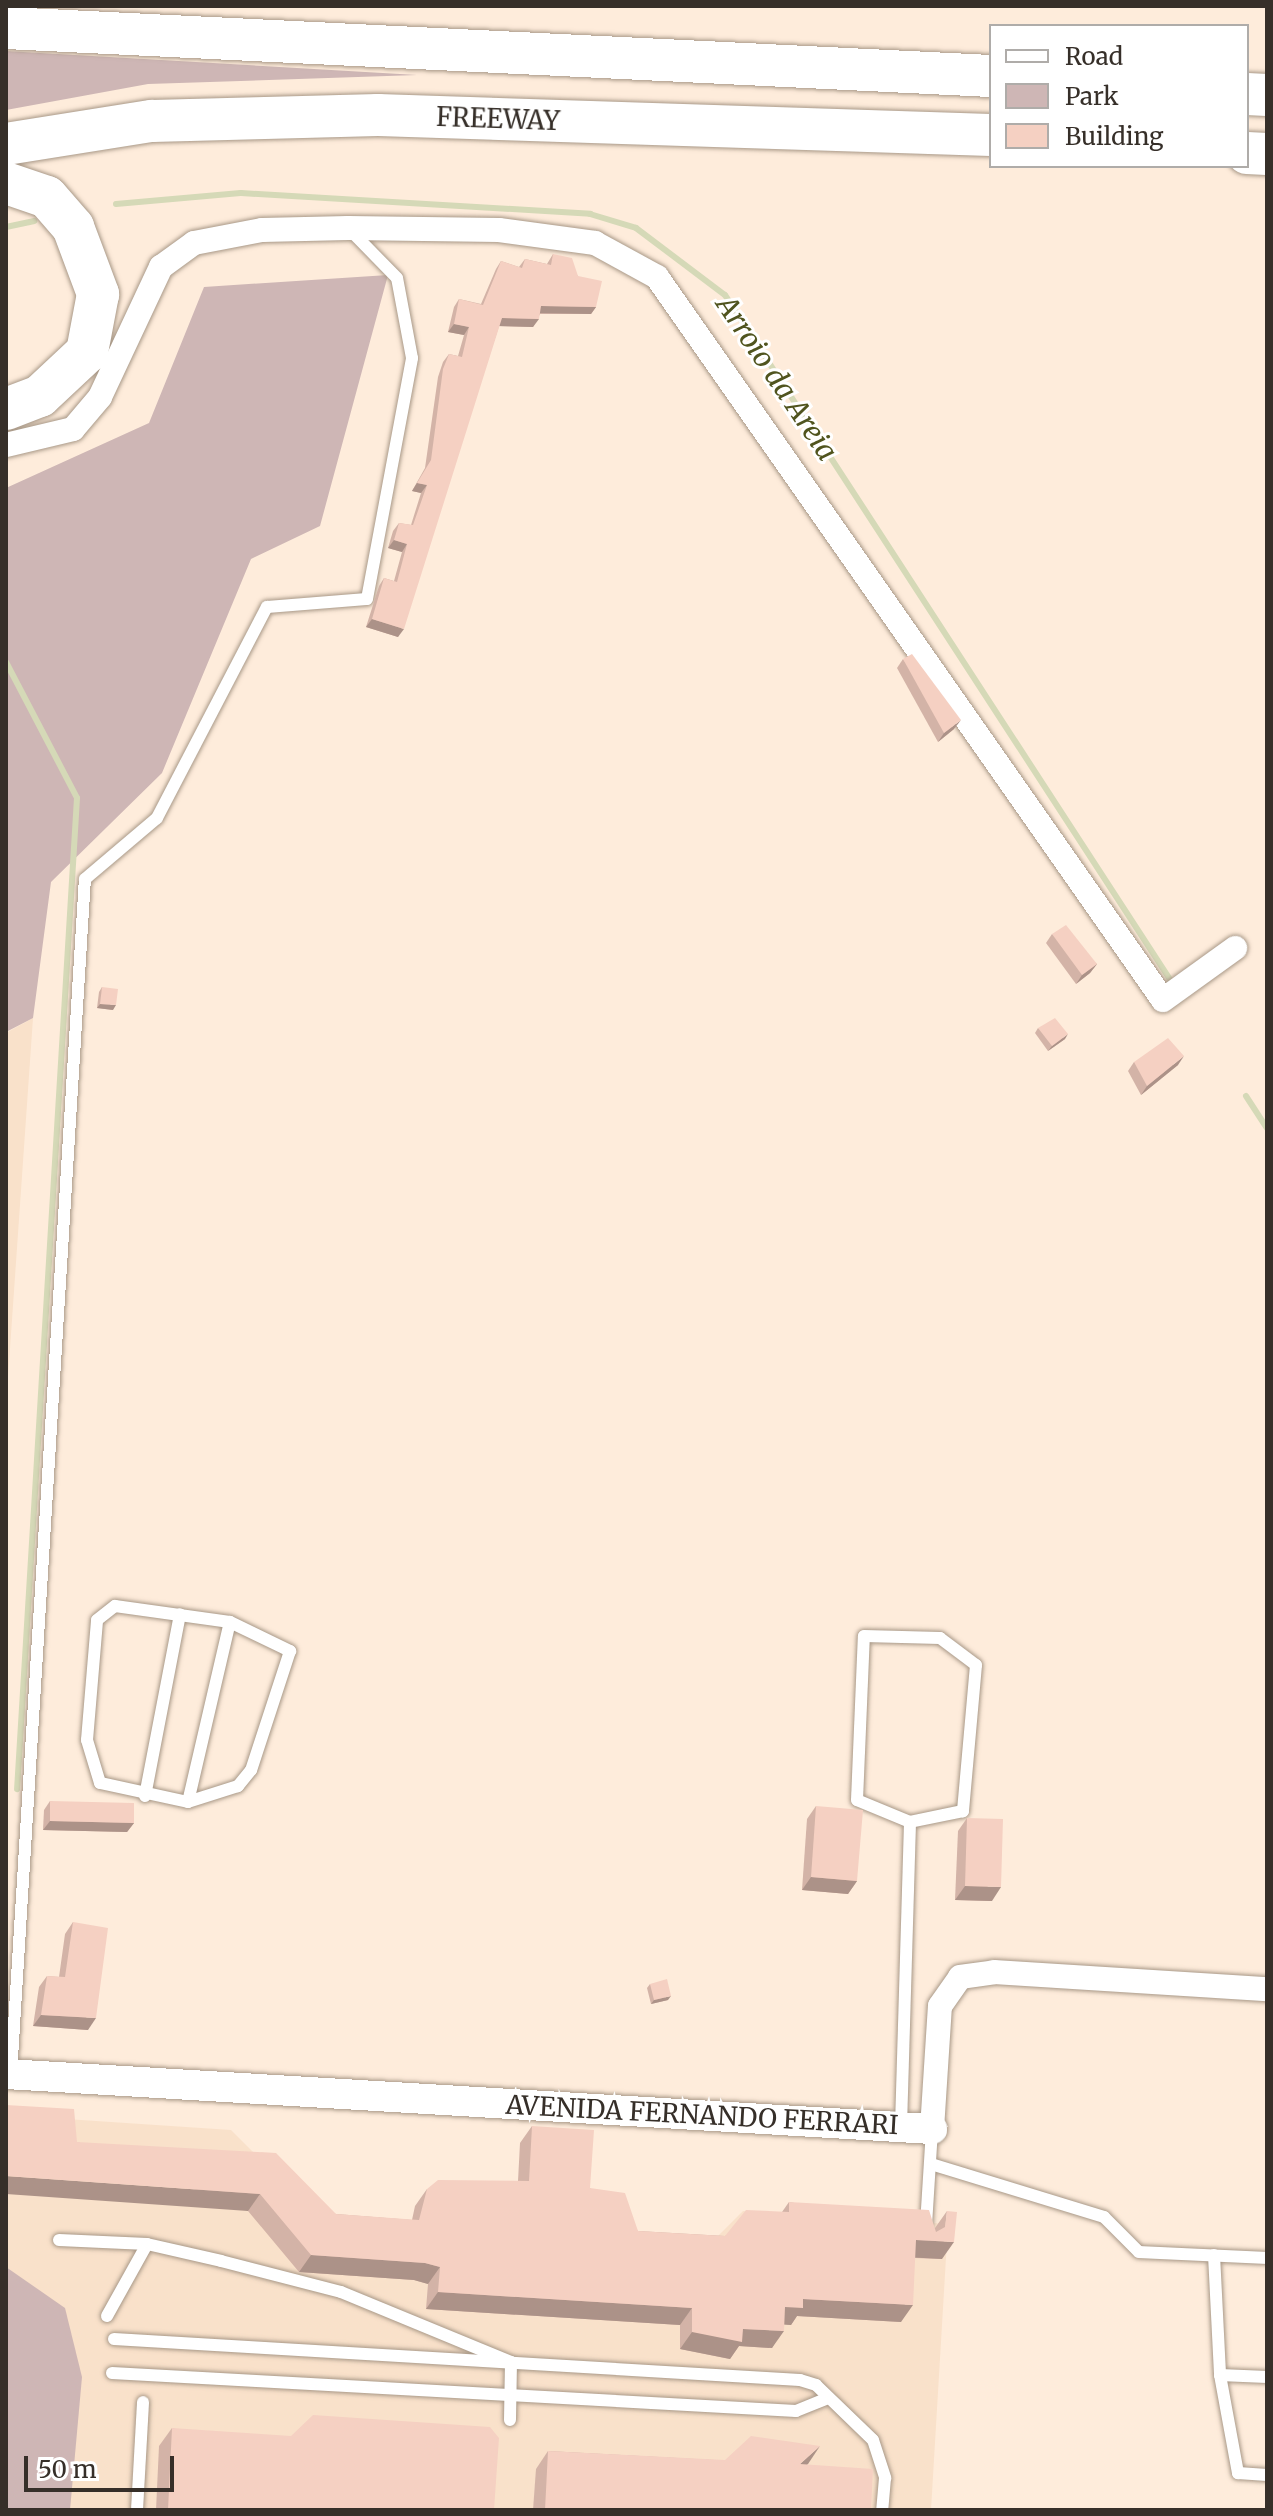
<!DOCTYPE html>
<html>
<head>
<meta charset="utf-8">
<style>
  body { margin:0 }
  #map { position:relative; width:1273px; height:2516px; overflow:hidden; background:#feecdb; font-family:Merriweather,serif }
  div>[style] { position:absolute }
  [style*='--x'] { left:calc(var(--x)*1px); top:calc(var(--y)*1px); width:calc(var(--w)*1px); rotate:calc(var(--a)*1deg) }
  .built>* { inset:0; background:#f9e1ca }
  .green>* { inset:0; background:#ceb6b5 }
  .stream>* { height:6px; margin:-3px; padding:0 3px; transform-origin:3px; border-radius:3px; background:#d5d9b7 }
  .roads { filter:drop-shadow(0 0 2px #a89887) drop-shadow(0 0 2px #a89887) }
  .service>* { height:12px; margin:-6px; padding:0 6px; transform-origin:6px; border-radius:6px; background:#fff }
  .minor>* { height:24px; margin:-12px; padding:0 12px; transform-origin:12px; border-radius:12px; background:#fff }
  .tertiary>* { height:30px; margin:-15px; padding:0 15px; transform-origin:15px; border-radius:15px; background:#fff }
  .motorway>* { height:42px; margin:-21px; padding:0 21px; transform-origin:21px; border-radius:21px; background:#fff }
  .wall>* { inset:0; background:#d3b3a7 }
  .shaded-wall>* { inset:0; background:#ac9288 }
  .building>* { inset:0; background:#f5d0c2 }
  span { translate:-50% -50%; white-space:nowrap; text-align:center; line-height:1.15; -webkit-text-stroke:6px #fff; paint-order:stroke }
  .street-label { font-size:26px; color:#362f29 }
  .water-label { font-size:28px; color:#50541e; font-style:italic }
  .frame { position:absolute; inset:0; border:8px solid #362f29; pointer-events:none }
  .legend { position:absolute; left:989px; top:24px; width:260px; height:144px; box-sizing:border-box; background:#fff; border:2px solid #afaca9; margin:0; padding:10px 14px; list-style:none; font-size:24px; color:#362f29 }
  .legend li { display:flex; align-items:center; gap:16px; height:40px }
  .legend b { width:40px; border:2px solid #afaca9 }
  .scale { position:absolute; left:24px; top:2456px; width:150px; height:36px; box-sizing:border-box; border:4px solid #362f29; border-top:0; padding-left:10px; font-size:24px; line-height:28px; white-space:nowrap; color:#362f29; -webkit-text-stroke:6px #fff; paint-order:stroke }
</style>
</head>
<body>
<div id="map">
  <div class="built">
    <i style="clip-path:polygon(33px 1018px,6px 1406px,6px 1033px)"></i>
    <i style="clip-path:polygon(6px 2115px,231px 2130px,330px 2229px,705px 2249px,743px 2211px,948px 2224px,931px 2510px,6px 2510px)"></i>
  </div>
  <div class="green">
    <i style="clip-path:polygon(6px 51px,417px 75px,148px 84px,6px 110px)"></i>
    <i style="clip-path:polygon(388px 275px,320px 526px,251px 559px,162px 773px,51px 882px,33px 1018px,6px 1032px,6px 488px,149px 423px,204px 287px)"></i>
    <i style="clip-path:polygon(6px 2267px,65px 2308px,82px 2377px,70px 2510px,6px 2510px)"></i>
  </div>
  <div class="stream">
    <i style="--x:116;--y:204;--w:125;--a:-5"></i>
    <i style="--x:241;--y:193;--w:350;--a:3.4"></i>
    <i style="--x:590;--y:214;--w:48;--a:16.9"></i>
    <i style="--x:636;--y:228;--w:111;--a:37"></i>
    <i style="--x:725;--y:295;--w:822;--a:56.97"></i>
    <i style="--x:6;--y:227;--w:29;--a:-12"></i>
    <i style="--x:6;--y:662;--w:153;--a:62.4"></i>
    <i style="--x:77;--y:798;--w:993;--a:93.46"></i>
    <i style="--x:1246;--y:1096;--w:38;--a:57"></i>
  </div>
  <div class="roads">
    <div class="service">
      <i style="--x:115;--y:1606;--w:116;--a:7.9"></i>
      <i style="--x:230;--y:1622;--w:67;--a:25.8"></i>
      <i style="--x:290;--y:1651;--w:125;--a:108.1"></i>
      <i style="--x:251;--y:1770;--w:21;--a:129"></i>
      <i style="--x:238;--y:1786;--w:52;--a:162.3"></i>
      <i style="--x:188;--y:1802;--w:90;--a:-167.8"></i>
      <i style="--x:100;--y:1783;--w:45;--a:-106.8"></i>
      <i style="--x:87;--y:1740;--w:120;--a:-85.2"></i>
      <i style="--x:97;--y:1620;--w:23;--a:-38"></i>
      <i style="--x:864;--y:1636;--w:76;--a:1.5"></i>
      <i style="--x:940;--y:1638;--w:45;--a:36.9"></i>
      <i style="--x:976;--y:1665;--w:147;--a:95.1"></i>
      <i style="--x:963;--y:1811;--w:54;--a:168.3"></i>
      <i style="--x:910;--y:1822;--w:57;--a:-157.5"></i>
      <i style="--x:857;--y:1800;--w:164;--a:-87.6"></i>
      <i style="--x:145;--y:1796;--w:185;--a:-79.1"></i>
      <i style="--x:188;--y:1802;--w:185;--a:-76.9"></i>
      <i style="--x:11;--y:2074;--w:1197;--a:-86.46"></i>
      <i style="--x:85;--y:879;--w:94;--a:-40.3"></i>
      <i style="--x:157;--y:818;--w:238;--a:-62.5"></i>
      <i style="--x:267;--y:607;--w:100;--a:-4.6"></i>
      <i style="--x:367;--y:599;--w:245;--a:-79.4"></i>
      <i style="--x:412;--y:358;--w:81;--a:-100.6"></i>
      <i style="--x:397;--y:278;--w:67;--a:-134.4"></i>
      <i style="--x:901;--y:2126;--w:304;--a:-88.3"></i>
      <i style="--x:931;--y:2164;--w:181;--a:17"></i>
      <i style="--x:1104;--y:2217;--w:49;--a:45"></i>
      <i style="--x:1139;--y:2252;--w:128;--a:2.7"></i>
      <i style="--x:926;--y:2225;--w:96;--a:-86.4"></i>
      <i style="--x:59;--y:2240;--w:88;--a:2.6"></i>
      <i style="--x:1214;--y:2255;--w:120;--a:87.1"></i>
      <i style="--x:1220;--y:2375;--w:100;--a:79.6"></i>
      <i style="--x:1238;--y:2473;--w:29;--a:4"></i>
      <i style="--x:107;--y:2316;--w:82;--a:-60.9"></i>
      <i style="--x:147;--y:2244;--w:76;--a:12.9"></i>
      <i style="--x:221;--y:2261;--w:124;--a:14.5"></i>
      <i style="--x:341;--y:2292;--w:184;--a:22.4"></i>
      <i style="--x:511;--y:2362;--w:58;--a:91"></i>
      <i style="--x:114;--y:2339;--w:687;--a:3.42"></i>
      <i style="--x:800;--y:2380;--w:17;--a:17"></i>
      <i style="--x:816;--y:2385;--w:79;--a:44"></i>
      <i style="--x:873;--y:2440;--w:40;--a:72"></i>
      <i style="--x:885;--y:2478;--w:32;--a:95"></i>
      <i style="--x:112;--y:2373;--w:685;--a:3.18"></i>
      <i style="--x:796;--y:2411;--w:35;--a:-22"></i>
      <i style="--x:1220;--y:2375;--w:47;--a:2.4"></i>
      <i style="--x:137;--y:2510;--w:108;--a:-86.8"></i>
    </div>
    <div class="minor">
      <i style="--x:6;--y:445;--w:69;--a:-13.4"></i>
      <i style="--x:73;--y:429;--w:42;--a:-49.8"></i>
      <i style="--x:100;--y:397;--w:144;--a:-64.9"></i>
      <i style="--x:161;--y:267;--w:41;--a:-36"></i>
      <i style="--x:194;--y:243;--w:69;--a:-10.8"></i>
      <i style="--x:262;--y:230;--w:86;--a:-1.3"></i>
      <i style="--x:348;--y:228;--w:151;--a:0.8"></i>
      <i style="--x:499;--y:230;--w:97;--a:7.7"></i>
      <i style="--x:595;--y:243;--w:71;--a:28.7"></i>
      <i style="--x:657;--y:277;--w:882;--a:55.01"></i>
      <i style="--x:1163;--y:1000;--w:89;--a:-35.8"></i>
      <i style="--x:932;--y:2129;--w:123;--a:-86.3"></i>
      <i style="--x:940;--y:2006;--w:35;--a:-55"></i>
      <i style="--x:960;--y:1977;--w:34;--a:-8"></i>
      <i style="--x:994;--y:1972;--w:274;--a:3.6"></i>
    </div>
    <div class="tertiary">
      <i style="--x:6;--y:2074;--w:928;--a:3.4"></i>
    </div>
    <div class="motorway">
      <i style="--x:6;--y:28;--w:986;--a:2.79"></i>
      <i style="--x:1247;--y:94;--w:20;--a:3"></i>
      <i style="--x:6;--y:144;--w:148;--a:-9"></i>
      <i style="--x:152;--y:121;--w:226;--a:-1.5"></i>
      <i style="--x:378;--y:115;--w:613;--a:1.87"></i>
      <i style="--x:1247;--y:153;--w:20;--a:3"></i>
      <i style="--x:6;--y:183;--w:43;--a:18.9"></i>
      <i style="--x:47;--y:197;--w:40;--a:49"></i>
      <i style="--x:73;--y:227;--w:72;--a:69.5"></i>
      <i style="--x:98;--y:294;--w:59;--a:100.7"></i>
      <i style="--x:87;--y:352;--w:64;--a:136.9"></i>
      <i style="--x:40;--y:396;--w:36;--a:159"></i>
    </div>
  </div>
  <div class="wall">
    <i style="clip-path:polygon(553px 254px,578px 276px,596px 307px,591px 314px,540px 314px,533px 327px,499px 326px,398px 637px,366px 627px,379px 586px,384px 578px,394px 581px,402px 552px,388px 548px,393px 531px,399px 523px,411px 525px,421px 493px,412px 491px,425px 468px,438px 377px,443px 362px,449px 354px,458px 356px,464px 335px,448px 332px,454px 307px,459px 299px,481px 304px,496px 269px,501px 261px,519px 267px,525px 259px,547px 264px)"></i>
    <i style="clip-path:polygon(903px 659px,954px 729px,938px 742px,897px 668px)"></i>
    <i style="clip-path:polygon(1052px 934px,1097px 964px,1090px 973px,1076px 984px,1046px 943px)"></i>
    <i style="clip-path:polygon(102px 987px,113px 1010px,97px 1008px,99px 992px)"></i>
    <i style="clip-path:polygon(1038px 1028px,1065px 1039px,1048px 1051px,1035px 1033px)"></i>
    <i style="clip-path:polygon(1134px 1062px,1178px 1065px,1141px 1095px,1128px 1071px)"></i>
    <i style="clip-path:polygon(50px 1801px,134px 1823px,127px 1832px,43px 1830px,44px 1810px)"></i>
    <i style="clip-path:polygon(816px 1806px,857px 1881px,848px 1894px,802px 1890px,807px 1819px)"></i>
    <i style="clip-path:polygon(967px 1818px,992px 1901px,955px 1900px,958px 1831px)"></i>
    <i style="clip-path:polygon(73px 1922px,88px 2030px,33px 2026px,39px 1987px,47px 1976px,59px 1977px,65px 1934px)"></i>
    <i style="clip-path:polygon(650px 1984px,668px 2000px,651px 2004px,647px 1988px)"></i>
    <i style="clip-path:polygon(532px 2126px,590px 2188px,638px 2231px,725px 2236px,782px 2212px,789px 2202px,935px 2228px,947px 2211px,942px 2259px,915px 2258px,901px 2322px,797px 2316px,791px 2325px,784px 2324px,772px 2348px,739px 2346px,730px 2359px,680px 2349px,680px 2325px,426px 2309px,428px 2284px,414px 2280px,299px 2272px,248px 2211px,77px 2142px,336px 2214px,412px 2220px,415px 2206px,427px 2189px,518px 2181px,520px 2143px)"></i>
    <i style="clip-path:polygon(172px 2428px,494px 2510px,156px 2510px,159px 2446px)"></i>
    <i style="clip-path:polygon(548px 2451px,807px 2465px,871px 2510px,533px 2510px,536px 2469px)"></i>
  </div>
  <div class="shaded-wall">
    <i style="clip-path:polygon(541px 306px,596px 307px,591px 314px,536px 313px)"></i>
    <i style="clip-path:polygon(502px 318px,539px 319px,533px 327px,496px 326px)"></i>
    <i style="clip-path:polygon(454px 324px,469px 327px,464px 335px,448px 332px)"></i>
    <i style="clip-path:polygon(417px 483px,427px 485px,421px 493px,412px 491px)"></i>
    <i style="clip-path:polygon(394px 540px,407px 544px,402px 552px,388px 548px)"></i>
    <i style="clip-path:polygon(372px 619px,404px 629px,398px 637px,366px 627px)"></i>
    <i style="clip-path:polygon(961px 720px,954px 729px,938px 742px,944px 733px)"></i>
    <i style="clip-path:polygon(1097px 964px,1090px 973px,1076px 984px,1082px 975px)"></i>
    <i style="clip-path:polygon(100px 1004px,116px 1005px,113px 1010px,97px 1008px)"></i>
    <i style="clip-path:polygon(1068px 1034px,1065px 1039px,1048px 1051px,1052px 1046px)"></i>
    <i style="clip-path:polygon(1184px 1056px,1178px 1065px,1141px 1095px,1147px 1086px)"></i>
    <i style="clip-path:polygon(50px 1821px,134px 1823px,127px 1832px,43px 1830px)"></i>
    <i style="clip-path:polygon(811px 1877px,857px 1881px,848px 1894px,802px 1890px)"></i>
    <i style="clip-path:polygon(965px 1886px,1001px 1887px,992px 1901px,955px 1900px)"></i>
    <i style="clip-path:polygon(671px 1996px,668px 2000px,651px 2004px,654px 2000px)"></i>
    <i style="clip-path:polygon(41px 2015px,96px 2018px,88px 2030px,33px 2026px)"></i>
    <i style="clip-path:polygon(6px 2176px,260px 2194px,248px 2211px,6px 2194px)"></i>
    <i style="clip-path:polygon(916px 2240px,954px 2242px,942px 2259px,905px 2257px)"></i>
    <i style="clip-path:polygon(311px 2255px,425px 2263px,440px 2267px,428px 2284px,414px 2280px,299px 2272px)"></i>
    <i style="clip-path:polygon(438px 2292px,692px 2308px,680px 2325px,426px 2309px)"></i>
    <i style="clip-path:polygon(803px 2299px,913px 2305px,901px 2322px,797px 2316px,791px 2325px,773px 2324px,785px 2307px)"></i>
    <i style="clip-path:polygon(743px 2329px,784px 2331px,772px 2348px,739px 2346px,730px 2359px,680px 2349px,692px 2332px)"></i>
    <i style="clip-path:polygon(820px 2446px,808px 2464px,788px 2482px,800px 2464px)"></i>
  </div>
  <div class="building">
    <i style="clip-path:polygon(553px 254px,572px 258px,578px 276px,602px 281px,596px 307px,541px 306px,539px 319px,502px 318px,404px 629px,372px 619px,384px 578px,397px 582px,407px 544px,394px 540px,399px 523px,413px 525px,427px 485px,417px 483px,431px 460px,443px 369px,449px 354px,462px 357px,469px 327px,454px 324px,459px 299px,483px 305px,501px 261px,522px 268px,525px 259px,551px 265px)"></i>
    <i style="clip-path:polygon(912px 654px,961px 720px,944px 733px,903px 659px)"></i>
    <i style="clip-path:polygon(1066px 925px,1097px 964px,1082px 975px,1052px 934px)"></i>
    <i style="clip-path:polygon(102px 987px,118px 989px,116px 1005px,100px 1004px)"></i>
    <i style="clip-path:polygon(1055px 1018px,1068px 1034px,1052px 1046px,1038px 1028px)"></i>
    <i style="clip-path:polygon(1168px 1038px,1184px 1056px,1147px 1086px,1134px 1062px)"></i>
    <i style="clip-path:polygon(50px 1801px,134px 1803px,134px 1823px,50px 1821px)"></i>
    <i style="clip-path:polygon(816px 1806px,863px 1810px,857px 1881px,811px 1877px)"></i>
    <i style="clip-path:polygon(967px 1818px,1003px 1819px,1001px 1887px,965px 1886px)"></i>
    <i style="clip-path:polygon(73px 1922px,108px 1928px,96px 2018px,41px 2015px,47px 1976px,65px 1977px)"></i>
    <i style="clip-path:polygon(667px 1979px,671px 1996px,654px 2000px,650px 1984px)"></i>
    <i style="clip-path:polygon(6px 2105px,74px 2109px,77px 2142px,276px 2153px,336px 2214px,419px 2220px,427px 2189px,438px 2180px,529px 2181px,532px 2126px,594px 2130px,590px 2188px,625px 2193px,638px 2231px,725px 2236px,746px 2210px,789px 2212px,789px 2202px,929px 2210px,936px 2232px,945px 2227px,947px 2211px,957px 2212px,954px 2242px,916px 2240px,913px 2305px,803px 2299px,803px 2308px,785px 2307px,784px 2331px,743px 2329px,742px 2342px,692px 2332px,692px 2308px,438px 2292px,440px 2267px,425px 2263px,311px 2255px,260px 2194px,6px 2176px)"></i>
    <i style="clip-path:polygon(313px 2415px,490px 2427px,499px 2438px,494px 2510px,168px 2510px,172px 2428px,291px 2436px)"></i>
    <i style="clip-path:polygon(751px 2436px,820px 2446px,800px 2464px,873px 2469px,871px 2510px,545px 2510px,548px 2451px,725px 2460px)"></i>
  </div>
  <div class="street-label">
    <span style="left:498px;top:119px;rotate:2deg">FREEWAY</span>
    <span style="left:702px;top:2115px;rotate:3deg">AVENIDA FERNANDO FERRARI</span>
  </div>
  <div class="water-label">
    <span style="left:777px;top:378px;rotate:56deg">Arroio da Areia</span>
  </div>
  <div class="frame"></div>
  <ul class="legend">
  <li><b style="height:10px;background:#fff"></b>Road</li>
  <li><b style="height:22px;background:#ceb6b5"></b>Park</li>
  <li><b style="height:22px;background:#f5d0c2"></b>Building</li>
  </ul>
  <div class="scale">50 m</div>
</div>
</body>
</html>
